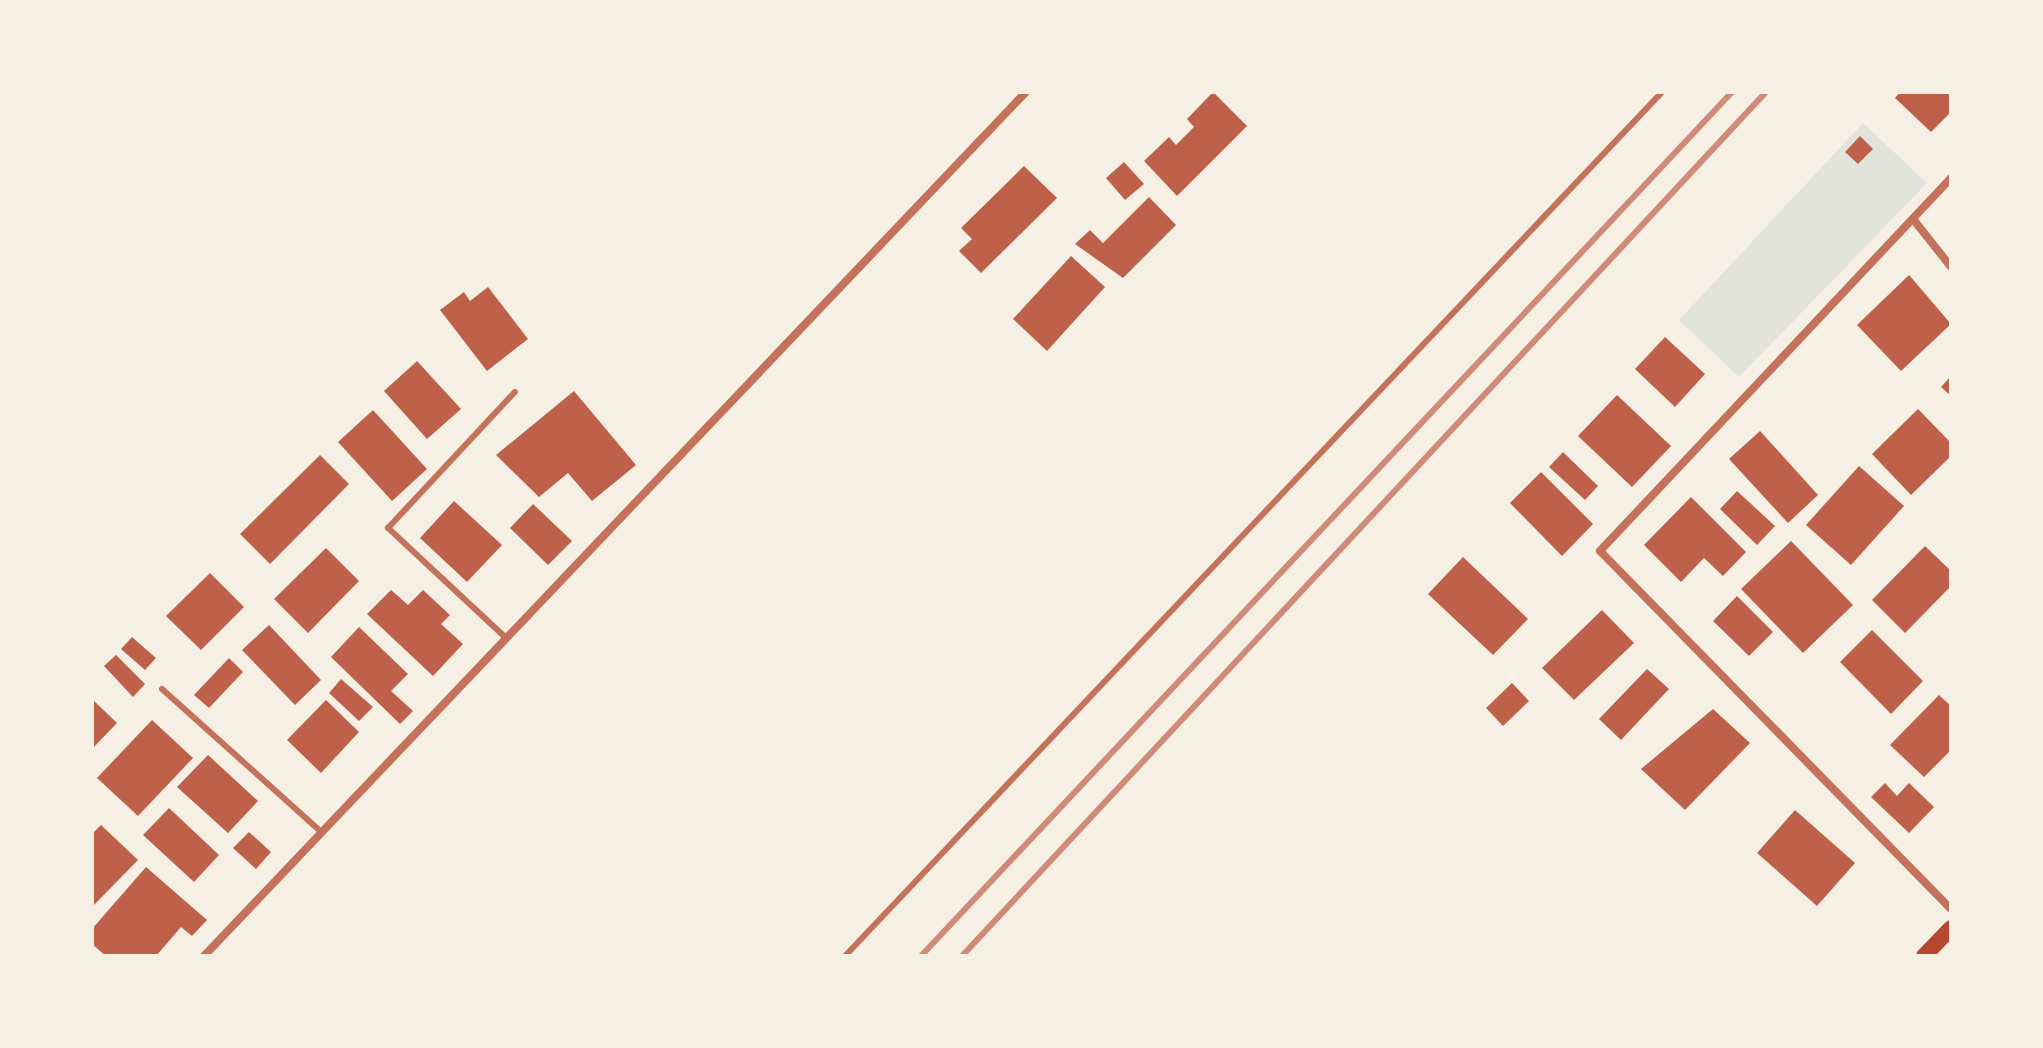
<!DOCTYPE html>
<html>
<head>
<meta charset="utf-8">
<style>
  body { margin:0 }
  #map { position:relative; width:2043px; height:1048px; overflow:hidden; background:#f6efe4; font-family:"Golos Text",sans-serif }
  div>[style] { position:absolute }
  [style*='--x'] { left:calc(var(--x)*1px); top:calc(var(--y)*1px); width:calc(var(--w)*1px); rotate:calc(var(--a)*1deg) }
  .green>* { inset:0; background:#e2e4dc }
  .building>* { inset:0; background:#bf614a }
  .service>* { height:6px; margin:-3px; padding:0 3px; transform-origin:3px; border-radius:3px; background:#c5725c }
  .minor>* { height:8px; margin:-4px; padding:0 4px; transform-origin:4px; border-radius:4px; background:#c5725c }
  .secondary>* { height:16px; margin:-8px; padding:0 8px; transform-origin:8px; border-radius:8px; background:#b5482f }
  .rail>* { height:6px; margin:-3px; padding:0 3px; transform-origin:3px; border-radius:3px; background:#cf8b77 }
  span { translate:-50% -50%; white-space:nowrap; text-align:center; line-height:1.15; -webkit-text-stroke:7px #f6efe4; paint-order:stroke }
  .frame { position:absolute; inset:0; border:94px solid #f6efe4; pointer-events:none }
</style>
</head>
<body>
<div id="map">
  <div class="green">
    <i style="clip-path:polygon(1863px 123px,1927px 183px,1739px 377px,1679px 320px)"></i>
  </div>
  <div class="building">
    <i style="clip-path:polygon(1213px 92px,1247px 126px,1177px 196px,1144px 161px,1169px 137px,1176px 145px,1194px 127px,1187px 119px)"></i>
    <i style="clip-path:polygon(1900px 92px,1951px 92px,1951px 112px,1931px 132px,1895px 98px)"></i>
    <i style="clip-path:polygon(1860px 136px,1873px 149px,1858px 164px,1845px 152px)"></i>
    <i style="clip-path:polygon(1124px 162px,1144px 184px,1125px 200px,1106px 178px)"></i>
    <i style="clip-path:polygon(1024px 166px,1057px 198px,981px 273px,959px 251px,972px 239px,961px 228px)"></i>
    <i style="clip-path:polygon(1149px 197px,1176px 225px,1123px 278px,1075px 244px,1090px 230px,1103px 243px)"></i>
    <i style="clip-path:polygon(1071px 256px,1105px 287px,1047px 351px,1013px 319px)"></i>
    <i style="clip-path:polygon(1909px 275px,1951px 324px,1901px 371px,1857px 325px)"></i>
    <i style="clip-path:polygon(488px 287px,528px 339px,487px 371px,440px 310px,464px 292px,470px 301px)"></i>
    <i style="clip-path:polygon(1665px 337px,1705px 374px,1675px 407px,1635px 369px)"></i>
    <i style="clip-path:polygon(417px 361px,461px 409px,427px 439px,384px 391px)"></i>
    <i style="clip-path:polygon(1951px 376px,1951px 396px,1941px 387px)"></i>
    <i style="clip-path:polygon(574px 391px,636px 465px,592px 501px,568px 473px,539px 497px,496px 455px)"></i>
    <i style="clip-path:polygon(1617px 395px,1671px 446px,1632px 487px,1578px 436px)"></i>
    <i style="clip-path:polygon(1918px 409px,1951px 443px,1951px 456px,1911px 495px,1872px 454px)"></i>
    <i style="clip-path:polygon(373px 410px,427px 469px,392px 501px,338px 442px)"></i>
    <i style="clip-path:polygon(1760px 431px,1818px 495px,1788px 523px,1729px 459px)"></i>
    <i style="clip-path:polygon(1563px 452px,1598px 486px,1585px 500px,1549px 467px)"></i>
    <i style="clip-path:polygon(320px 455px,349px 484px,270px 564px,240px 534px)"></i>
    <i style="clip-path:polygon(1859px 466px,1904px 506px,1851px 565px,1806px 525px)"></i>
    <i style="clip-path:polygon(1541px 472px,1593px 524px,1562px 556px,1510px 503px)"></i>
    <i style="clip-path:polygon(1737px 491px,1775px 526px,1757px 545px,1720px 509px)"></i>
    <i style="clip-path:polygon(1691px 497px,1746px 552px,1723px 576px,1704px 558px,1681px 582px,1644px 545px)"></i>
    <i style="clip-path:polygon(454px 501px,502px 545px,467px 582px,420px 538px)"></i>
    <i style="clip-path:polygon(533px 504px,572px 541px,548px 565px,510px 528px)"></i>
    <i style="clip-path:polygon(1791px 541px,1853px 605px,1803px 653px,1741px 589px)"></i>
    <i style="clip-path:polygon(1925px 546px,1951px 571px,1951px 586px,1905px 633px,1872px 600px)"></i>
    <i style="clip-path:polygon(326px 548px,359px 581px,308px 633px,274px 599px)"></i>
    <i style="clip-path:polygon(1463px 557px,1528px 619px,1493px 655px,1428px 594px)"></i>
    <i style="clip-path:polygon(210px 573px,244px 607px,201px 650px,166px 616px)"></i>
    <i style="clip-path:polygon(391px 590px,408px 605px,423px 590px,450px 615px,441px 624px,463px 644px,433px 676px,367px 614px)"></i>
    <i style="clip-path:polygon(1737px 596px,1773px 632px,1749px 656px,1713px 621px)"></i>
    <i style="clip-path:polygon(1602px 610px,1634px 643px,1574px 700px,1542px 668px)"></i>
    <i style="clip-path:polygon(269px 625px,321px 680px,295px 705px,242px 650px)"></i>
    <i style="clip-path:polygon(359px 627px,408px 674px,391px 691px,413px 711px,400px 724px,331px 657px)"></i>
    <i style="clip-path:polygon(1872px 630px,1923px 681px,1891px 714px,1840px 662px)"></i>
    <i style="clip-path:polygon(132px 637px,156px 658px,145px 670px,121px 649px)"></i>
    <i style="clip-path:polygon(116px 655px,145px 684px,133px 697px,104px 666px)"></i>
    <i style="clip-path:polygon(229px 658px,243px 672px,209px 708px,194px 695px)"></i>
    <i style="clip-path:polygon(1647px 669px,1669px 689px,1621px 740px,1599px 719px)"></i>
    <i style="clip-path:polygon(341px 679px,373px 707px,359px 721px,329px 693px)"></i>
    <i style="clip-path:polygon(1512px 683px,1529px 701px,1503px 726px,1486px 708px)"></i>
    <i style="clip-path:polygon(1939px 695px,1951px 706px,1951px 750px,1924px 777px,1890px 745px)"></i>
    <i style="clip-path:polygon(92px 699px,117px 723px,92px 749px)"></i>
    <i style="clip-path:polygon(326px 700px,359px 732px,321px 773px,287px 740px)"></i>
    <i style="clip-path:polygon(1713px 709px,1750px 743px,1685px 810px,1641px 769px)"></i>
    <i style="clip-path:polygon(152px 720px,193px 758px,138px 816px,97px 778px)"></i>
    <i style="clip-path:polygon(208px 755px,258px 801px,228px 833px,177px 787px)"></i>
    <i style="clip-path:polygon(1885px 783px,1897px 796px,1909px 783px,1934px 807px,1909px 833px,1871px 797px)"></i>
    <i style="clip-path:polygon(169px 808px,219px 855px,194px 882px,143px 835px)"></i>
    <i style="clip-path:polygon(1795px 810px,1855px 863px,1817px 906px,1757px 853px)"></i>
    <i style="clip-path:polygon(101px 825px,138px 860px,92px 907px,92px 834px)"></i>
    <i style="clip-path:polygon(249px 832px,271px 852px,256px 869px,233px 848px)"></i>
    <i style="clip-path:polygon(146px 867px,207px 920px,192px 936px,181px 927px,156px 956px,106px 956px,92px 944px,92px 929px)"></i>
  </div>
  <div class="service">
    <i style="--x:505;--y:637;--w:160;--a:-137"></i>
    <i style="--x:388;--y:528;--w:186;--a:-47"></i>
    <i style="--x:162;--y:689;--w:211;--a:41.9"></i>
    <i style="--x:845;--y:956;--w:1189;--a:-46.6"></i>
  </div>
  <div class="minor">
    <i style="--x:1951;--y:178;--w:512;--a:133.26"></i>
    <i style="--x:1600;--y:551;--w:501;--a:45.57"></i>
    <i style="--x:1913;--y:219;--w:61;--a:51.6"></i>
    <i style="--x:204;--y:956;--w:1193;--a:-46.43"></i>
  </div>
  <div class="secondary">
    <i style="--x:1924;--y:956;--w:39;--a:-46"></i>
  </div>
  <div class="rail">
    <i style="--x:921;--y:956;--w:1185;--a:-46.81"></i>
    <i style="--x:962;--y:956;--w:1180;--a:-47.06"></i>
  </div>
  <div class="frame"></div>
</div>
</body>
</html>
